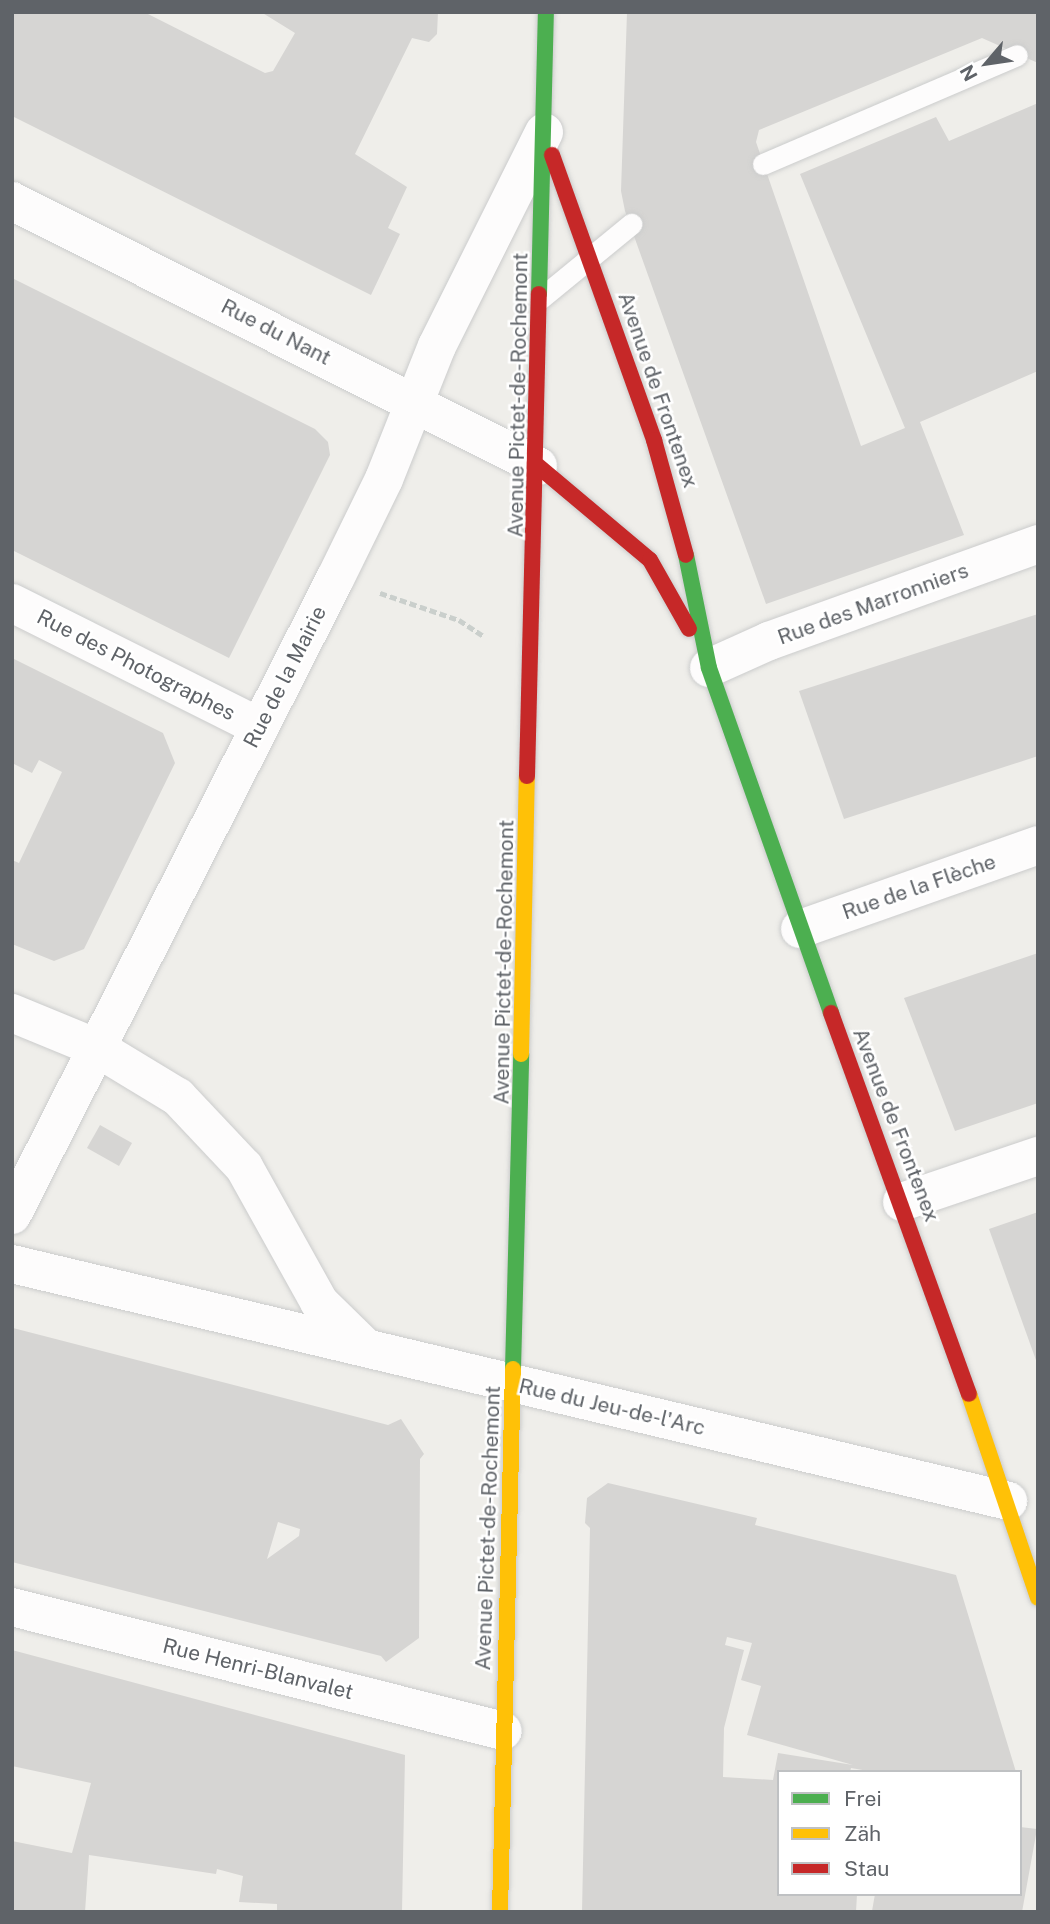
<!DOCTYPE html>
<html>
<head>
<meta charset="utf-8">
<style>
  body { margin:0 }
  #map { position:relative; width:1050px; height:1924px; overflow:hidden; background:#efeeea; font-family:"Public Sans",sans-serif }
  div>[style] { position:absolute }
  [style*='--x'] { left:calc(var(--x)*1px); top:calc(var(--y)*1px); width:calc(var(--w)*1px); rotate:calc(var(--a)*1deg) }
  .building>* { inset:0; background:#d6d5d3 }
  .path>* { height:4.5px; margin-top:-2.25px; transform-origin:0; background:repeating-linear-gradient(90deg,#cacfcc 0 7px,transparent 0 10.5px) }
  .roads { filter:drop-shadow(0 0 2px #cbcccc) drop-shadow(0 0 2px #cbcccc) }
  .lane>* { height:21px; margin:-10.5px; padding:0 10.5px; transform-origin:10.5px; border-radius:10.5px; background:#fdfcfc }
  .street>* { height:38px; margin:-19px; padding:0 19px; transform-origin:19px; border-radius:19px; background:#fdfcfc }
  .fast>* { height:16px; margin:-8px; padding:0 8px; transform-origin:8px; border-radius:8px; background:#4caf50 }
  .slow>* { height:16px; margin:-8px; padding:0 8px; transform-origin:8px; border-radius:8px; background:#ffc107 }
  .jam>* { height:16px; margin:-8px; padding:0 8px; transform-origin:8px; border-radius:8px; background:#c62828 }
  span { translate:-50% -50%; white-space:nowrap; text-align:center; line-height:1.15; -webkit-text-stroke:5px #fff; paint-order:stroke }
  .street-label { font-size:21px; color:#5f6368 }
  .frame { position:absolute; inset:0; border:14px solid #5f6368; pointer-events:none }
  .legend { position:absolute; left:777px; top:1770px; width:245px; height:126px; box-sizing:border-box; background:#fff; border:2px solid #bfc1c3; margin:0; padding:9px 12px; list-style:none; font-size:21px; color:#5f6368 }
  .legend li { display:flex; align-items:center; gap:14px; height:35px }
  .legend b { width:35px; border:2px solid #bfc1c3 }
  .north { position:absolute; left:952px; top:28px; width:70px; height:70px; -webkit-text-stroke:5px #fff; paint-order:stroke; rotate:241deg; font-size:19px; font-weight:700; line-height:28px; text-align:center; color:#5f6368 }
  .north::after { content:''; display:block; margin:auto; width:24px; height:32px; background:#5f6368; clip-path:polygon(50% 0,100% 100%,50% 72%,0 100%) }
</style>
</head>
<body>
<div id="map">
  <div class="building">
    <i style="clip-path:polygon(12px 12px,144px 12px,265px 73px,273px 71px,295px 33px,261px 12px,438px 12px,437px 34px,429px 42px,412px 38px,355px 154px,407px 187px,388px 228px,400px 234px,371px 295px,12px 116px)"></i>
    <i style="clip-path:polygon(627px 12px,1038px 12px,1038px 63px,982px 38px,759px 130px,756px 142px,861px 446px,905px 428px,800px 174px,936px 117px,949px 141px,1038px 103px,1038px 371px,920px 422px,964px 535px,766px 604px,625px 211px,621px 191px)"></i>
    <i style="clip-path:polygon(12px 278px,315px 429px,328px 442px,330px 455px,229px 658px,12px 550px)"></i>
    <i style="clip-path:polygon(1038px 614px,1038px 756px,844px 819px,799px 691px)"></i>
    <i style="clip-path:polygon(12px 658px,163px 733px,175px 763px,84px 949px,54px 961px,12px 944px,12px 860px,19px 863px,62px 772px,39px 760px,32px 773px,12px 763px)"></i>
    <i style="clip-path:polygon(1038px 953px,1038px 1103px,955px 1131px,904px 998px)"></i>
    <i style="clip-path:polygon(100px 1125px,132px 1143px,119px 1166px,87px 1148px)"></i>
    <i style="clip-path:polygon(1038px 1212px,1038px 1363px,1037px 1363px,989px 1229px)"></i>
    <i style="clip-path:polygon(evenodd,13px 1328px,388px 1425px,401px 1419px,424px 1454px,420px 1459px,419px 1638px,386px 1662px,381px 1656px,12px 1562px,13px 1328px,278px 1522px,300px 1529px,299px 1536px,267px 1559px,278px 1522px)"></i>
    <i style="clip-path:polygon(evenodd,608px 1483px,757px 1518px,755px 1525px,956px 1575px,1016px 1772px,874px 1772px,851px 1768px,850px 1772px,779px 1772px,779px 1894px,857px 1894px,856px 1912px,582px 1912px,590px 1528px,585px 1523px,587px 1498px,608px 1483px,727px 1637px,752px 1643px,741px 1680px,761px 1686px,747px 1735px,853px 1765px,778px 1753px,773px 1780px,723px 1777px,724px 1728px,744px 1650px,725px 1645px,727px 1637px)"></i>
    <i style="clip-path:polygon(12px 1650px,405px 1755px,402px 1912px,277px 1912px,277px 1904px,239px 1902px,243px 1876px,217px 1869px,216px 1874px,89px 1855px,85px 1912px,12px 1912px,12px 1841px,72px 1853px,91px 1783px,12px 1766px)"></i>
    <i style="clip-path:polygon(1020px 1827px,1037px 1829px,1022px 1912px,872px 1911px,875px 1894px,1020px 1894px)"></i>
  </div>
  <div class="path">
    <i style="--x:380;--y:593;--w:83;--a:18.9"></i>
    <i style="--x:459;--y:620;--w:30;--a:33"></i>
  </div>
  <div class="roads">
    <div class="lane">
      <i style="--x:763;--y:164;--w:276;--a:-23.2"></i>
      <i style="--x:541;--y:298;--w:117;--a:-39.4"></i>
    </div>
    <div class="street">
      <i style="--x:12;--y:201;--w:589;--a:26.74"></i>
      <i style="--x:12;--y:603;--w:277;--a:26.6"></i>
      <i style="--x:709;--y:668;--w:66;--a:-24.2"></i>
      <i style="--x:769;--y:641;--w:286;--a:-19.8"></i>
      <i style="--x:800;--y:929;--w:252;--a:-19.4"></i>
      <i style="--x:12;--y:1013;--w:92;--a:22.4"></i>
      <i style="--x:97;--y:1048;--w:95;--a:31.2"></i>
      <i style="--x:178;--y:1097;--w:96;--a:46.7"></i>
      <i style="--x:244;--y:1167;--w:154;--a:60.9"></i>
      <i style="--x:319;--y:1302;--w:64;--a:44.4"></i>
      <i style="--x:902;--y:1202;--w:144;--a:-18.7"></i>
      <i style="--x:12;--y:1215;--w:713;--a:-63.08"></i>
      <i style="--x:335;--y:579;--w:111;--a:-63.9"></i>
      <i style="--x:384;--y:479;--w:143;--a:-68.3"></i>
      <i style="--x:437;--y:346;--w:239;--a:-63.4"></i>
      <i style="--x:12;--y:1264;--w:1024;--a:13.38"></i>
      <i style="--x:12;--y:1607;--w:506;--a:14.17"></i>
    </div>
    <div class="fast">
      <i style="--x:539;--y:294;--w:282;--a:-88.6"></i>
      <i style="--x:686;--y:555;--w:115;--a:78.5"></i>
      <i style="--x:709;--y:668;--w:366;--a:70.5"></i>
      <i style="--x:513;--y:1369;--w:315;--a:-88.5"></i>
    </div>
    <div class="slow">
      <i style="--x:521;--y:1054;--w:278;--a:-88.8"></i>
      <i style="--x:969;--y:1394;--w:215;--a:71.3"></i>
      <i style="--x:500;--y:1912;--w:543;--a:-88.63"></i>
    </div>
    <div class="jam">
      <i style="--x:552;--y:155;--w:303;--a:70.3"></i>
      <i style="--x:654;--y:440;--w:119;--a:74.5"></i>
      <i style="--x:538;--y:466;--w:146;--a:40"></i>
      <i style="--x:650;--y:560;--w:79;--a:60.5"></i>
      <i style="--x:527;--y:776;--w:482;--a:-88.6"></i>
      <i style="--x:831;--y:1013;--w:405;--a:70.1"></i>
    </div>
  </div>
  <div class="street-label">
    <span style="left:276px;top:332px;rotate:27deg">Rue du Nant</span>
    <span style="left:658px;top:390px;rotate:71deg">Avenue de Frontenex</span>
    <span style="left:518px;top:395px;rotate:-89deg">Avenue Pictet-de-Rochemont</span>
    <span style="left:873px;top:604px;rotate:-20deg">Rue des Marronniers</span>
    <span style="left:136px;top:665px;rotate:27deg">Rue des Photographes</span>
    <span style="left:285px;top:677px;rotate:-63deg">Rue de la Mairie</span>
    <span style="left:919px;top:887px;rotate:-19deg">Rue de la Flèche</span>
    <span style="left:504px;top:962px;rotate:-89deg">Avenue Pictet-de-Rochemont</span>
    <span style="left:896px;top:1125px;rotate:69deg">Avenue de Frontenex</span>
    <span style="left:612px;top:1407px;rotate:13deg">Rue du Jeu-de-l'Arc</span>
    <span style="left:488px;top:1528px;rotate:-88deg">Avenue Pictet-de-Rochemont</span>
    <span style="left:258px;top:1669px;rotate:14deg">Rue Henri-Blanvalet</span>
  </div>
  <div class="frame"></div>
  <ul class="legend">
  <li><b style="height:9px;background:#4caf50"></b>Frei</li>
  <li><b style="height:9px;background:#ffc107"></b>Zäh</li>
  <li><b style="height:9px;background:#c62828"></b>Stau</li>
  </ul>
  <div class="north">N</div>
</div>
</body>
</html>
